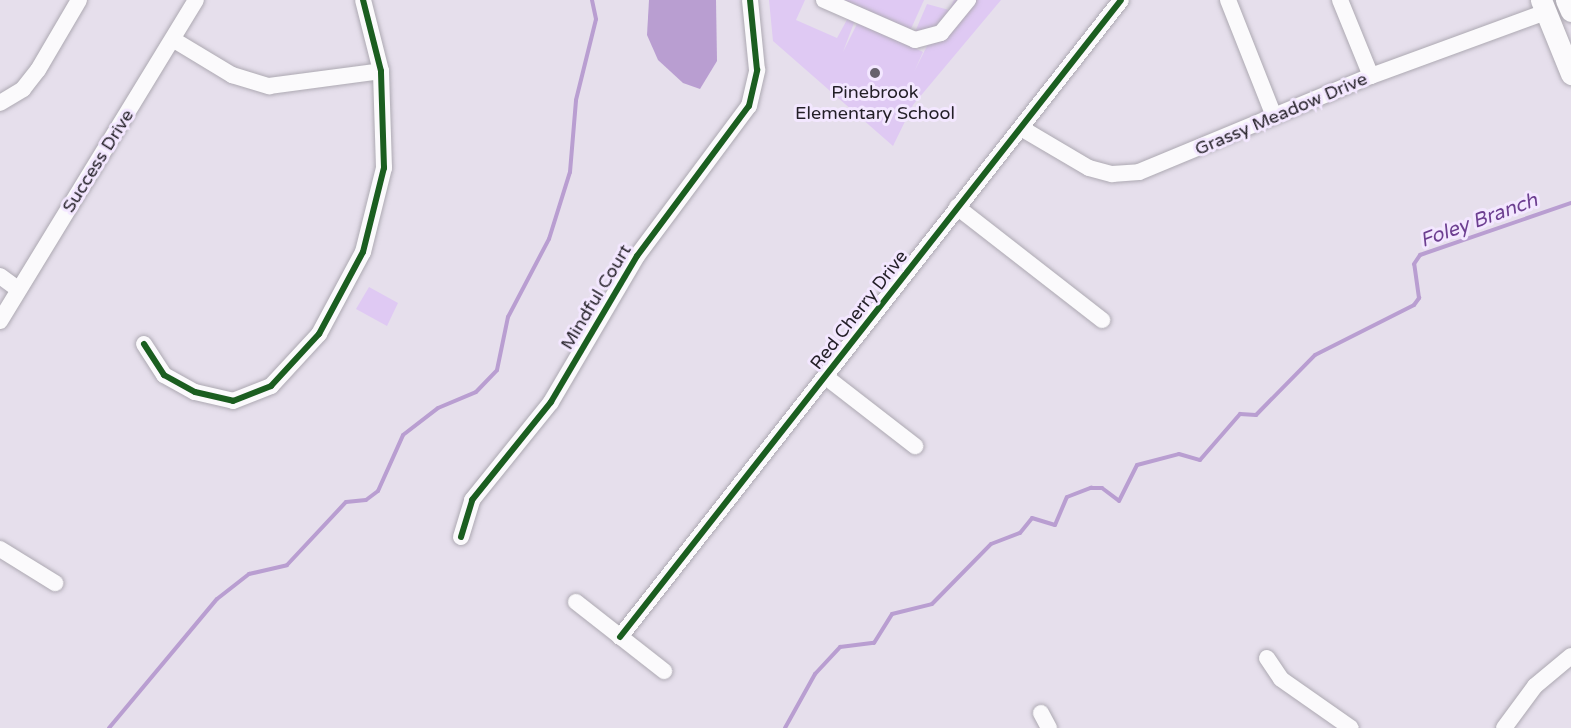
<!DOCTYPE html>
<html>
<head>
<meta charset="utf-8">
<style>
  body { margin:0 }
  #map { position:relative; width:1571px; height:728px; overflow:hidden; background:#e6dfec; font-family:"Varela Round",sans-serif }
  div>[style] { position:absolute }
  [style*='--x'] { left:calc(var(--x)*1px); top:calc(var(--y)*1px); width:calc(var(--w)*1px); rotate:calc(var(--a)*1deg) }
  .green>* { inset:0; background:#dfc9f3 }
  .water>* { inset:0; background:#b99ed1 }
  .stream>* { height:4px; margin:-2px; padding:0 2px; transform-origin:2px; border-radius:2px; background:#b99ed1 }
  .roads { filter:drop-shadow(0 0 2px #ada9b2) drop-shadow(0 0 2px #ada9b2) }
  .minor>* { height:16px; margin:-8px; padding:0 8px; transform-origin:8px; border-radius:8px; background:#fbfafc }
  .major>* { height:21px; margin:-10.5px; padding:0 10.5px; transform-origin:10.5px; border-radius:10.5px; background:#fbfafc }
  .cycleway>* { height:6px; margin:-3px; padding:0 3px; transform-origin:3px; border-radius:3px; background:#1b5e20 }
  .dots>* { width:16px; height:16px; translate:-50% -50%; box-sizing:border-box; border:3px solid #f3e7ff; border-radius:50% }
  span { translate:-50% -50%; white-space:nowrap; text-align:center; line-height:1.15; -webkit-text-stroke:6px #f3e7ff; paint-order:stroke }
  .poi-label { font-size:18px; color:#231f27 }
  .street-label { font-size:18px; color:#231f27 }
  .water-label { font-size:20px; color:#6d3f91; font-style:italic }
</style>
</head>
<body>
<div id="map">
  <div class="green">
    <i style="clip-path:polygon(769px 0,805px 0,796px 20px,837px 38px,849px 16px,855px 20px,843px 52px,858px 22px,923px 52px,914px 72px,928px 44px,975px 0,1001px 0,913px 105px,893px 146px,773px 41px)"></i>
    <i style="clip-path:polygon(843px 0,924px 0,910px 31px)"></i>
    <i style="clip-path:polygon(954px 0,962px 0,939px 29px,915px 32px,927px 4px,949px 10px)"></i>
    <i style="clip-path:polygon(369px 287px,398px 303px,387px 326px,356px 309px)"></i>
  </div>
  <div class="water">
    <i style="clip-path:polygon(649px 0,716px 0,717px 61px,700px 89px,683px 83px,658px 60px,647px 35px)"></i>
  </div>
  <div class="stream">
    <i style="--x:109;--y:728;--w:168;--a:-50.1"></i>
    <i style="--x:217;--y:599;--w:41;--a:-38"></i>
    <i style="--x:249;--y:574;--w:39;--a:-13"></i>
    <i style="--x:287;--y:565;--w:86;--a:-46.9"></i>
    <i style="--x:346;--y:502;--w:20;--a:-6"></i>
    <i style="--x:366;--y:500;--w:15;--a:-37"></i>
    <i style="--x:378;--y:491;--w:61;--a:-65.9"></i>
    <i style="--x:403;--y:435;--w:44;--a:-37.6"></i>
    <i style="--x:438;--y:408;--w:41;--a:-22.8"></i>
    <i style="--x:476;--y:392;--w:30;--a:-46"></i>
    <i style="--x:497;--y:370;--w:54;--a:-78.3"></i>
    <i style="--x:508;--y:317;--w:88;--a:-62.3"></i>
    <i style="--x:549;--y:239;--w:70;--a:-72.6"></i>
    <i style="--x:570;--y:172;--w:72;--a:-85.2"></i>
    <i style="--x:576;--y:100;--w:83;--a:-76.1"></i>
    <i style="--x:596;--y:19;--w:19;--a:-102"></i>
    <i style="--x:785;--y:728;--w:62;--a:-60.9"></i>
    <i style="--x:815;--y:674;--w:37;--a:-47"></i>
    <i style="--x:840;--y:647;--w:34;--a:-7"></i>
    <i style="--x:874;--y:643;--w:34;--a:-58"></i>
    <i style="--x:892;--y:614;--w:41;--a:-14"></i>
    <i style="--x:932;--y:604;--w:84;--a:-45.5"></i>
    <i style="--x:991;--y:544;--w:31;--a:-21"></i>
    <i style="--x:1020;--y:533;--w:19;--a:-51"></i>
    <i style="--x:1032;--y:518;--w:24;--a:17"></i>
    <i style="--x:1055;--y:525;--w:30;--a:-67"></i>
    <i style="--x:1067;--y:497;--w:26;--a:-21"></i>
    <i style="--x:1091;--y:488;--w:11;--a:0"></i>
    <i style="--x:1102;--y:488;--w:21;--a:37"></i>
    <i style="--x:1119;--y:501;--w:40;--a:-63.4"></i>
    <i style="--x:1137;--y:465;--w:43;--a:-14.7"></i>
    <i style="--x:1179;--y:454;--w:22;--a:16"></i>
    <i style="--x:1200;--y:460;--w:61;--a:-49"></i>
    <i style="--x:1240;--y:414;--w:16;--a:4"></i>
    <i style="--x:1256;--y:415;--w:84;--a:-45.5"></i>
    <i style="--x:1315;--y:355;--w:111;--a:-26.8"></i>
    <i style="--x:1414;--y:305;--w:9;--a:-54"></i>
    <i style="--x:1419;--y:298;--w:34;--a:-98"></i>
    <i style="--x:1414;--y:264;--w:11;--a:-56"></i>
    <i style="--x:1420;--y:255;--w:160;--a:-19"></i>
  </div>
  <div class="roads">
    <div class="minor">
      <i style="--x:824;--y:0;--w:99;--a:23.7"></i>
      <i style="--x:915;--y:40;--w:27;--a:-15"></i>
      <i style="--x:941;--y:33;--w:43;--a:-50.7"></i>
      <i style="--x:1228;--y:0;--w:125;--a:68.4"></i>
      <i style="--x:1340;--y:0;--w:82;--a:67.8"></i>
      <i style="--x:174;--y:40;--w:68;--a:31.1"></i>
      <i style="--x:232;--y:75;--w:39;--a:17"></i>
      <i style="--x:269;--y:86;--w:113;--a:-7.6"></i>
      <i style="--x:0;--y:103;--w:27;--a:-31"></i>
      <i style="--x:23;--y:89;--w:24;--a:-52"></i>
      <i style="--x:38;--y:70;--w:81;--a:-59.6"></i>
      <i style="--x:1021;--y:128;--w:79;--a:30.5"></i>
      <i style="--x:1089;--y:168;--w:24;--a:15"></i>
      <i style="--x:1112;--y:174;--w:27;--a:-4"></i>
      <i style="--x:1139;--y:172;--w:251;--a:-22.5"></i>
      <i style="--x:1371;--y:76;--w:186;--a:-20.1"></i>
      <i style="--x:957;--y:207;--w:184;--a:37.9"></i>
      <i style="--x:0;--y:276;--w:22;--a:36"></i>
      <i style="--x:0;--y:321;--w:376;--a:-58.6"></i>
      <i style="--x:144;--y:344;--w:37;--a:57"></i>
      <i style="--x:164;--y:375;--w:35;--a:29"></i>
      <i style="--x:195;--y:392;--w:39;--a:13"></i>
      <i style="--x:233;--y:401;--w:41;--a:-21.5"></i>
      <i style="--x:271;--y:386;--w:71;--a:-47.3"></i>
      <i style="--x:319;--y:334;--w:93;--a:-61.8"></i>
      <i style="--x:363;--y:252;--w:87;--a:-76"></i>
      <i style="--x:384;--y:168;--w:97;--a:-91.8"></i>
      <i style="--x:381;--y:71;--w:73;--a:-104.2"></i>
      <i style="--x:826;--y:377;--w:113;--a:37.8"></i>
      <i style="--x:461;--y:537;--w:39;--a:-73"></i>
      <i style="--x:472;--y:500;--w:126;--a:-51.1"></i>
      <i style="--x:551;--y:402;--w:169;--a:-59.5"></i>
      <i style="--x:637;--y:256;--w:187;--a:-53.3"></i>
      <i style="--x:749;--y:106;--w:37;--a:-77"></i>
      <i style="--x:757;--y:70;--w:70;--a:-95.7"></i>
      <i style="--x:0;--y:549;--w:65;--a:31.7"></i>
      <i style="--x:576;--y:602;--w:112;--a:38.1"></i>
      <i style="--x:620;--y:637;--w:810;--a:-51.81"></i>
      <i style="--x:1267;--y:658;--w:25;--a:56"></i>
      <i style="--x:1281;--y:679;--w:85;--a:35"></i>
      <i style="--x:1041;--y:713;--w:17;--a:62"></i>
      <i style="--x:1504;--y:728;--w:52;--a:-53.6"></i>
      <i style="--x:1535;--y:686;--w:47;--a:-39.8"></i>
    </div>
    <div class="major">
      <i style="--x:1541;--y:0;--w:80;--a:67.9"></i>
      <i style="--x:1566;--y:0;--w:12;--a:66"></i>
    </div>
  </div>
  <div class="cycleway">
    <i style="--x:144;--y:344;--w:37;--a:57"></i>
    <i style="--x:164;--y:375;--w:35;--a:29"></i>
    <i style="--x:195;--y:392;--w:39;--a:13"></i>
    <i style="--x:233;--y:401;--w:41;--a:-21.5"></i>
    <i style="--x:271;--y:386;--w:71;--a:-47.3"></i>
    <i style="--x:319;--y:334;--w:93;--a:-61.8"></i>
    <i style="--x:363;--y:252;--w:87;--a:-76"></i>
    <i style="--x:384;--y:168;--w:97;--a:-91.8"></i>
    <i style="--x:381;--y:71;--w:73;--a:-104.2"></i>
    <i style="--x:461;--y:537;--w:39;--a:-73"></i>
    <i style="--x:472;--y:500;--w:126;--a:-51.1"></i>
    <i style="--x:551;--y:402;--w:169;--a:-59.5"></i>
    <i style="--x:637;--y:256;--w:187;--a:-53.3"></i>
    <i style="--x:749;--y:106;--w:37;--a:-77"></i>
    <i style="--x:757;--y:70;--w:70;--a:-95.7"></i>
    <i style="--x:620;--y:637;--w:810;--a:-51.81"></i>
  </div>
  <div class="dots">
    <i style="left:875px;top:73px;background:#67626c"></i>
  </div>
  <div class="poi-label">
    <span style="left:875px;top:103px">Pinebrook<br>Elementary School</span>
  </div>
  <div class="street-label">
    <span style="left:1281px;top:114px;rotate:-23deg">Grassy Meadow Drive</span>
    <span style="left:98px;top:161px;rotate:-58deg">Success Drive</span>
    <span style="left:596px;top:297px;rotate:-59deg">Mindful Court</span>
    <span style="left:859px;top:310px;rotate:-52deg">Red Cherry Drive</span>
  </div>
  <div class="water-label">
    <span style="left:1479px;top:221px;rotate:-20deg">Foley Branch</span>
  </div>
</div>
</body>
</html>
